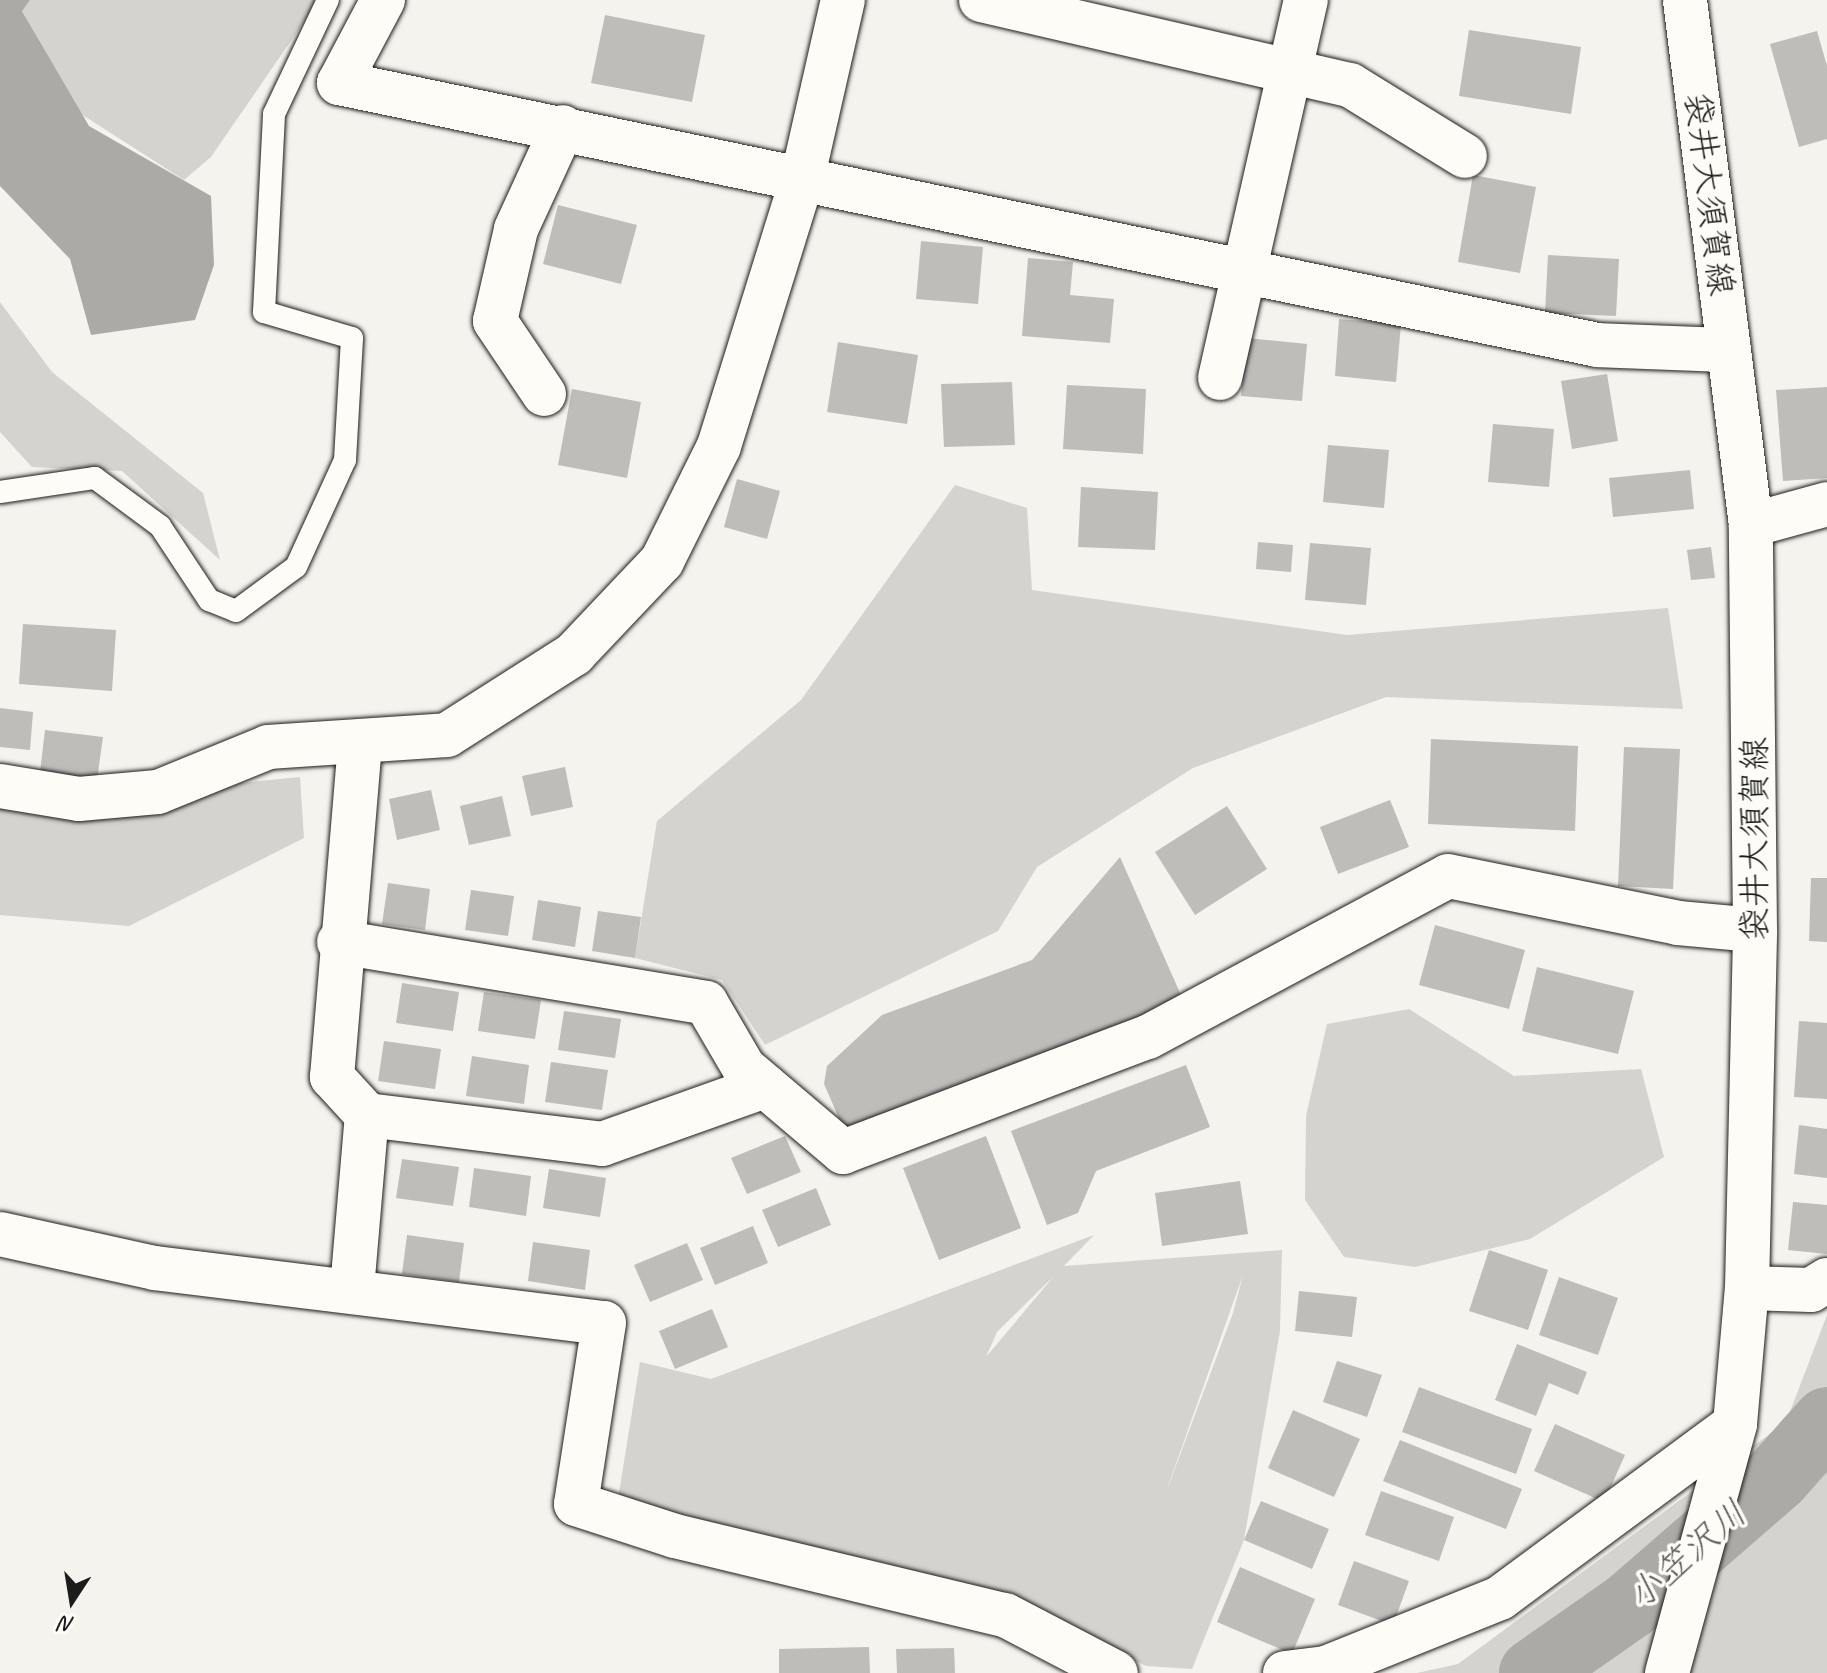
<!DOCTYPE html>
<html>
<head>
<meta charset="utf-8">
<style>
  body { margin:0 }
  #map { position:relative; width:1827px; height:1673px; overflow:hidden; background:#f4f3ee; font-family:Caveat,"Klee One",sans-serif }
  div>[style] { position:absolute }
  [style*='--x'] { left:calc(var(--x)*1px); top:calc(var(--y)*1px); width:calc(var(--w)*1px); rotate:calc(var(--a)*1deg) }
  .green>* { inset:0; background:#d4d3cf }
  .water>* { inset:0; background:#abaaa6 }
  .river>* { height:68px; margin:-34px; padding:0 34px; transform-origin:34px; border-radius:34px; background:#abaaa6 }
  .building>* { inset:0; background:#bebdba }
  .roads { filter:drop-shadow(0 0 2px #1c1c1c) drop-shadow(0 0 2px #1c1c1c) }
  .lane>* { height:22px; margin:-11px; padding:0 11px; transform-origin:11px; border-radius:11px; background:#fdfcf7 }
  .street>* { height:44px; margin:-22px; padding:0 22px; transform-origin:22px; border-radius:22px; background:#fdfcf7 }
  .primary>* { height:44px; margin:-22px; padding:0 22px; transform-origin:22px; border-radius:22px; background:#fdfcf7 }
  span { translate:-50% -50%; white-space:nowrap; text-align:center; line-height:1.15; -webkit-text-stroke:7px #fdfcf7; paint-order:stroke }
  .street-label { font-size:34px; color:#1c1c1c }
  .water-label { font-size:36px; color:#5c5c5a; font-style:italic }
  .north { position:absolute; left:32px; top:1561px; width:80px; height:80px; -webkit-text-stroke:6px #fdfcf7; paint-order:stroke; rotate:192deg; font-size:22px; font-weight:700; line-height:32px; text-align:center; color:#1c1c1c }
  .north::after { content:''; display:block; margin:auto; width:28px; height:36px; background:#1c1c1c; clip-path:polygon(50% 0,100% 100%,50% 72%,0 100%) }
</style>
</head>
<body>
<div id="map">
  <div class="green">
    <i style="clip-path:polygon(16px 0,319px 0,211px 157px,184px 180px,81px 114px)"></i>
    <i style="clip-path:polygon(0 302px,52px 372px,203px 493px,220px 560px,122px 471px,32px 467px,0 432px)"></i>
    <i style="clip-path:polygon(955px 485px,1027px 508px,1032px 590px,1347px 635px,1668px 608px,1683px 709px,1386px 697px,1193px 768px,1037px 867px,998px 931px,765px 1045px,722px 980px,635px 958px,657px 821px,801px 700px)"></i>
    <i style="clip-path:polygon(300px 777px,304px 838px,129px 926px,0 915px,0 792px,79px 799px)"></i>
    <i style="clip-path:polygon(1409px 1009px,1514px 1076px,1641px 1069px,1664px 1157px,1530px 1239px,1415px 1267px,1344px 1257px,1305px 1200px,1306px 1116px,1327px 1024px)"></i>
    <i style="clip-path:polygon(evenodd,1094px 1235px,1064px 1266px,1282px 1250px,1280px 1331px,1244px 1540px,1192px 1669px,1146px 1666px,992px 1590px,618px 1499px,640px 1362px,711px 1379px,1094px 1235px,1243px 1275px,1233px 1313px,1168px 1487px,1168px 1486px,1243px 1275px,1094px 1235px,1054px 1276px,986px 1357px,997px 1332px,1054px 1276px)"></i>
    <i style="clip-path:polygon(1827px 1315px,1827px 1673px,1417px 1673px,1458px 1664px,1786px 1422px)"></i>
  </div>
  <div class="water">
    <i style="clip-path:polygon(0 0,30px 0,22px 11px,89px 126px,211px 196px,214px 265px,195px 320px,91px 335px,70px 259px,0 186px)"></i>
  </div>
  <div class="river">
    <i style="--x:1533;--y:1673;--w:118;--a:-35"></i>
    <i style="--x:1630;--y:1605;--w:195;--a:-41"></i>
    <i style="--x:1777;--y:1477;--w:75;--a:-48.2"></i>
  </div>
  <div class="building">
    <i style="clip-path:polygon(605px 15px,705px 35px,692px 102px,591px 83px)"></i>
    <i style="clip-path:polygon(1469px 30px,1581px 47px,1571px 114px,1459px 96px)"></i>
    <i style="clip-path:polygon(1817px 31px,1827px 66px,1827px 139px,1799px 147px,1770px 44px)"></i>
    <i style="clip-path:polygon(1473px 175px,1536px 187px,1520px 273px,1458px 262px)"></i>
    <i style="clip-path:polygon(558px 205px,637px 225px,621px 284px,543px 264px)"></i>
    <i style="clip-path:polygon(921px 241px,983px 247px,978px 304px,916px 299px)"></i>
    <i style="clip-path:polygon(1548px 255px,1619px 259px,1616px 316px,1545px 313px)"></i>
    <i style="clip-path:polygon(1028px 258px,1073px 262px,1070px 295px,1114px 299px,1110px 343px,1022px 336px)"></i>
    <i style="clip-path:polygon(1339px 319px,1401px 324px,1396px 382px,1335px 376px)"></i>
    <i style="clip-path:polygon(1246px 338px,1307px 344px,1302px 401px,1241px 396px)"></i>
    <i style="clip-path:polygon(838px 342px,918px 355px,907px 424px,827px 412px)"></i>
    <i style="clip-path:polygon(1607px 374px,1618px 441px,1572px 449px,1561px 381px)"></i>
    <i style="clip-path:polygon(1012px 382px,1015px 445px,944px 447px,941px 384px)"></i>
    <i style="clip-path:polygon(1067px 385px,1146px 389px,1143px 454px,1063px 449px)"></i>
    <i style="clip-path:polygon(1827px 387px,1827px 478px,1783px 481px,1776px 390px)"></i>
    <i style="clip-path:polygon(572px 389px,641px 402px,627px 478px,558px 465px)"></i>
    <i style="clip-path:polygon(1493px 424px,1554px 429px,1549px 487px,1488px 482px)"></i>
    <i style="clip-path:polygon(1328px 445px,1389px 450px,1384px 508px,1323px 502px)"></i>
    <i style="clip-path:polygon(1690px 470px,1694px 509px,1613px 517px,1609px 478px)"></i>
    <i style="clip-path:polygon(737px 479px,780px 491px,767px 539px,724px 527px)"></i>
    <i style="clip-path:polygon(1081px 487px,1158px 492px,1155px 550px,1078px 547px)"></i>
    <i style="clip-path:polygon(1258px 542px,1293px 545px,1291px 572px,1256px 569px)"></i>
    <i style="clip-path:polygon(1310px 543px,1371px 548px,1366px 605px,1305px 600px)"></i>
    <i style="clip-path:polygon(1711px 547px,1715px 578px,1691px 580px,1687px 550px)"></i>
    <i style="clip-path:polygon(23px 624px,116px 630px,112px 691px,19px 684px)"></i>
    <i style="clip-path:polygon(0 708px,33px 712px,30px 750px,0 747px)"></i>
    <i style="clip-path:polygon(45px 730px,103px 737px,97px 780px,40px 772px)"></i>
    <i style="clip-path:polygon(1431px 739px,1578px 746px,1575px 831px,1428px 824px)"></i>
    <i style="clip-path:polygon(1624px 747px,1680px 749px,1673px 889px,1618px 886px)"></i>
    <i style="clip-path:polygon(565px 767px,573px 807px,531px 816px,522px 776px)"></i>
    <i style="clip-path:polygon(431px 790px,440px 830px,397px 840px,389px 799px)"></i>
    <i style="clip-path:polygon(502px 796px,511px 836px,469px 845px,460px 806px)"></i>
    <i style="clip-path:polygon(1390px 800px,1409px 847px,1338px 874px,1320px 827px)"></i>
    <i style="clip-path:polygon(1227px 806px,1267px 869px,1195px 915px,1155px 852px)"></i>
    <i style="clip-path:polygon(1120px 857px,1184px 1002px,851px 1146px,824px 1084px,827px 1066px,882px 1015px,1032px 960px)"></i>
    <i style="clip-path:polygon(1811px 878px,1827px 878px,1827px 942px,1809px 941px)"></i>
    <i style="clip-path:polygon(388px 883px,430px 889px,425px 930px,382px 924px)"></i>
    <i style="clip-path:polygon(471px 890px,514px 896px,508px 936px,465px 930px)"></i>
    <i style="clip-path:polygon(538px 900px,581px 907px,575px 947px,532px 940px)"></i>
    <i style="clip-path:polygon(598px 911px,641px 917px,635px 958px,592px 951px)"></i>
    <i style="clip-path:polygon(1435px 925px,1525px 950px,1509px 1009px,1419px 985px)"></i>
    <i style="clip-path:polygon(1537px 967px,1634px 991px,1618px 1054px,1522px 1031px)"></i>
    <i style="clip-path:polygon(402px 983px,459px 992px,453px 1031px,396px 1023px)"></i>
    <i style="clip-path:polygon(484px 992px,541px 1000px,535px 1039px,478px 1031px)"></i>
    <i style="clip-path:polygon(564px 1011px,621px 1019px,615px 1058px,558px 1050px)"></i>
    <i style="clip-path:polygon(1799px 1021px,1827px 1023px,1827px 1099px,1794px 1097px)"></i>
    <i style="clip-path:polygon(384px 1041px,441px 1049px,435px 1089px,378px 1081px)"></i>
    <i style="clip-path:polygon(472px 1056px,529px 1065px,524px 1104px,466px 1096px)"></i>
    <i style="clip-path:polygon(551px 1062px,608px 1070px,602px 1110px,545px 1102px)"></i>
    <i style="clip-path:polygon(1186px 1065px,1210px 1127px,1096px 1171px,1078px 1213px,1047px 1225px,1011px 1131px)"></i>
    <i style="clip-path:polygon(1799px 1125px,1827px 1129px,1827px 1178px,1794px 1174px)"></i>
    <i style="clip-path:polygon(785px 1136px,801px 1172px,747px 1194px,731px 1158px)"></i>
    <i style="clip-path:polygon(986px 1136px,1021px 1228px,939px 1260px,903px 1168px)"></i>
    <i style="clip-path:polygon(402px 1159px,459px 1167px,453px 1206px,396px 1198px)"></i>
    <i style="clip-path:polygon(474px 1168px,531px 1176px,526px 1216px,469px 1207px)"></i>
    <i style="clip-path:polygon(549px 1169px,606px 1178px,600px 1217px,543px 1208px)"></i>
    <i style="clip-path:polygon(1240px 1181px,1248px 1234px,1162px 1246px,1155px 1193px)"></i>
    <i style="clip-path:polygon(816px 1188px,831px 1225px,778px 1247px,762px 1210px)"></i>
    <i style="clip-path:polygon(1793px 1202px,1827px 1205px,1827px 1254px,1788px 1250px)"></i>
    <i style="clip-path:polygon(753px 1226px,768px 1263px,715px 1285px,700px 1248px)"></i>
    <i style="clip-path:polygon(407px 1235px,464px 1243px,459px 1282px,402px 1274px)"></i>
    <i style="clip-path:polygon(533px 1242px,590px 1250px,585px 1290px,528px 1281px)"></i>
    <i style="clip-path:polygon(687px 1243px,703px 1280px,650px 1302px,634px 1265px)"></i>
    <i style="clip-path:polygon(1489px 1250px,1548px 1270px,1528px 1330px,1469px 1311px)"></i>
    <i style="clip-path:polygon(1559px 1277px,1618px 1298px,1598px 1355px,1539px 1335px)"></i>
    <i style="clip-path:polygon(1299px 1291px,1357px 1297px,1352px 1337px,1295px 1331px)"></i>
    <i style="clip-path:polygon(712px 1309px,728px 1347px,675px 1369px,659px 1331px)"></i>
    <i style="clip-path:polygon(1517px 1344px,1587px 1372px,1578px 1395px,1549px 1383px,1536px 1416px,1495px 1400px)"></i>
    <i style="clip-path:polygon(1337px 1361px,1382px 1375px,1367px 1417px,1323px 1402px)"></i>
    <i style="clip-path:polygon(1419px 1387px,1532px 1429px,1516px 1474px,1402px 1432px)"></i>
    <i style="clip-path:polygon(1293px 1410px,1360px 1439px,1334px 1497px,1268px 1468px)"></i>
    <i style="clip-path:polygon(1555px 1424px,1625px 1455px,1604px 1502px,1534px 1471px)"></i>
    <i style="clip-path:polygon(1400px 1440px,1522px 1489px,1506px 1529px,1383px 1481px)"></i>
    <i style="clip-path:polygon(1381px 1491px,1454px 1517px,1439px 1561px,1365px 1535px)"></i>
    <i style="clip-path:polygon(1261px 1501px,1329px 1529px,1312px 1569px,1244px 1540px)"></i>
    <i style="clip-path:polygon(1354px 1561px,1409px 1581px,1393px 1625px,1338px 1605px)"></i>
    <i style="clip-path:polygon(1240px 1567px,1315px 1599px,1292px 1654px,1217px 1622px)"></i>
    <i style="clip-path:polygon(869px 1647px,870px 1673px,779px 1673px,779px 1649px)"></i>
    <i style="clip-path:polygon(954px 1648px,955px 1673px,897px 1673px,896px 1649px)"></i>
  </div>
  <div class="roads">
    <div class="lane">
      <i style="--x:0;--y:492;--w:96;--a:-8.4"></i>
      <i style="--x:95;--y:478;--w:81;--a:36.4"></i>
      <i style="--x:160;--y:526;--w:89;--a:56.5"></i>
      <i style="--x:209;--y:600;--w:29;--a:22"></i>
      <i style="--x:236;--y:611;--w:74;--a:-36.3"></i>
      <i style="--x:296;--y:567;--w:118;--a:-65.4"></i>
      <i style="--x:345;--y:460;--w:122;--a:-86.7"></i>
      <i style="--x:352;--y:338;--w:92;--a:-163.5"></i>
      <i style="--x:264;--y:312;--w:198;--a:-87.1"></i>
      <i style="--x:274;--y:114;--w:126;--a:-64.7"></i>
    </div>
    <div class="street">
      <i style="--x:383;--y:0;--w:94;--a:117.9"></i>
      <i style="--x:339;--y:83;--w:1285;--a:11.76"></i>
      <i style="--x:1597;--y:345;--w:132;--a:2.2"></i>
      <i style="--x:981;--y:0;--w:379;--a:13"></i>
      <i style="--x:1350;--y:85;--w:135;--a:31.7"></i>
      <i style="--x:1220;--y:378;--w:388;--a:-77.2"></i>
      <i style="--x:544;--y:394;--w:88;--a:-123.9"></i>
      <i style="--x:495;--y:321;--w:94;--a:-77.1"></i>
      <i style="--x:516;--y:229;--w:112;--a:-65.3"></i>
      <i style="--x:1751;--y:525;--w:79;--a:-15.4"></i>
      <i style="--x:0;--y:786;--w:80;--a:9.3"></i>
      <i style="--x:79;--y:799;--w:79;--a:-5.1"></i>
      <i style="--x:158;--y:792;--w:119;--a:-22.2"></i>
      <i style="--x:268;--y:747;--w:179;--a:-3.8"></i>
      <i style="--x:447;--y:735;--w:151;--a:-32.5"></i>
      <i style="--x:574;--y:654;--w:128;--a:-46.6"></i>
      <i style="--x:662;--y:561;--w:128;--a:-63.6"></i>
      <i style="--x:719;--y:446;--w:279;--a:-72.7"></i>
      <i style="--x:802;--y:180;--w:185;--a:-77.2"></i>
      <i style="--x:339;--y:942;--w:372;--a:9.4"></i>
      <i style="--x:706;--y:1003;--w:75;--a:59.7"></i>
      <i style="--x:744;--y:1068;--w:130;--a:40.3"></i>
      <i style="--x:843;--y:1152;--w:326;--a:-20.7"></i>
      <i style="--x:1148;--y:1037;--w:340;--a:-28.2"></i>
      <i style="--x:1448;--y:876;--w:235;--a:11.5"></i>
      <i style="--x:1678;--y:923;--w:77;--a:5.2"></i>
      <i style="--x:367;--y:1115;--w:237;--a:7"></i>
      <i style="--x:602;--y:1144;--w:173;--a:-19.6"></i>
      <i style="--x:0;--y:1234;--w:159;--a:12.4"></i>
      <i style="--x:155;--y:1268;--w:452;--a:7"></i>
      <i style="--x:604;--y:1323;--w:183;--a:98.8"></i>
      <i style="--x:576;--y:1504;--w:104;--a:17.9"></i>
      <i style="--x:675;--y:1536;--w:339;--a:13.5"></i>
      <i style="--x:1005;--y:1615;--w:125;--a:27.6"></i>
      <i style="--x:1747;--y:1288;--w:64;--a:1.8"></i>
      <i style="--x:1811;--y:1290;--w:19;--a:-32"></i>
      <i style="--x:352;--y:1289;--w:175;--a:-85.1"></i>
      <i style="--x:367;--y:1115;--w:52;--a:-132.6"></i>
      <i style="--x:332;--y:1077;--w:337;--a:-85.2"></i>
      <i style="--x:1285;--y:1673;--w:41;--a:-7"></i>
      <i style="--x:1326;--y:1668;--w:188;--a:-21.9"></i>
      <i style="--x:1500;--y:1598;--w:292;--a:-36.5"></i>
    </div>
    <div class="primary">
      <i style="--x:1667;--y:1673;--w:258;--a:-74.7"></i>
      <i style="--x:1735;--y:1424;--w:137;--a:-85"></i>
      <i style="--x:1747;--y:1288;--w:358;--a:-88.7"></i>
      <i style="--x:1755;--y:930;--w:405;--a:-90.6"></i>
      <i style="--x:1751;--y:525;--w:529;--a:-97.17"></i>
    </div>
  </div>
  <div class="street-label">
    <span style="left:1710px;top:194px;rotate:83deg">袋井大須賀線</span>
    <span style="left:1754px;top:839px;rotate:-90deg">袋井大須賀線</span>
  </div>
  <div class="water-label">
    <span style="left:1687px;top:1555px;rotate:-41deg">小笠沢川</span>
  </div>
  <div class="north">N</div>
</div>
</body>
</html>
